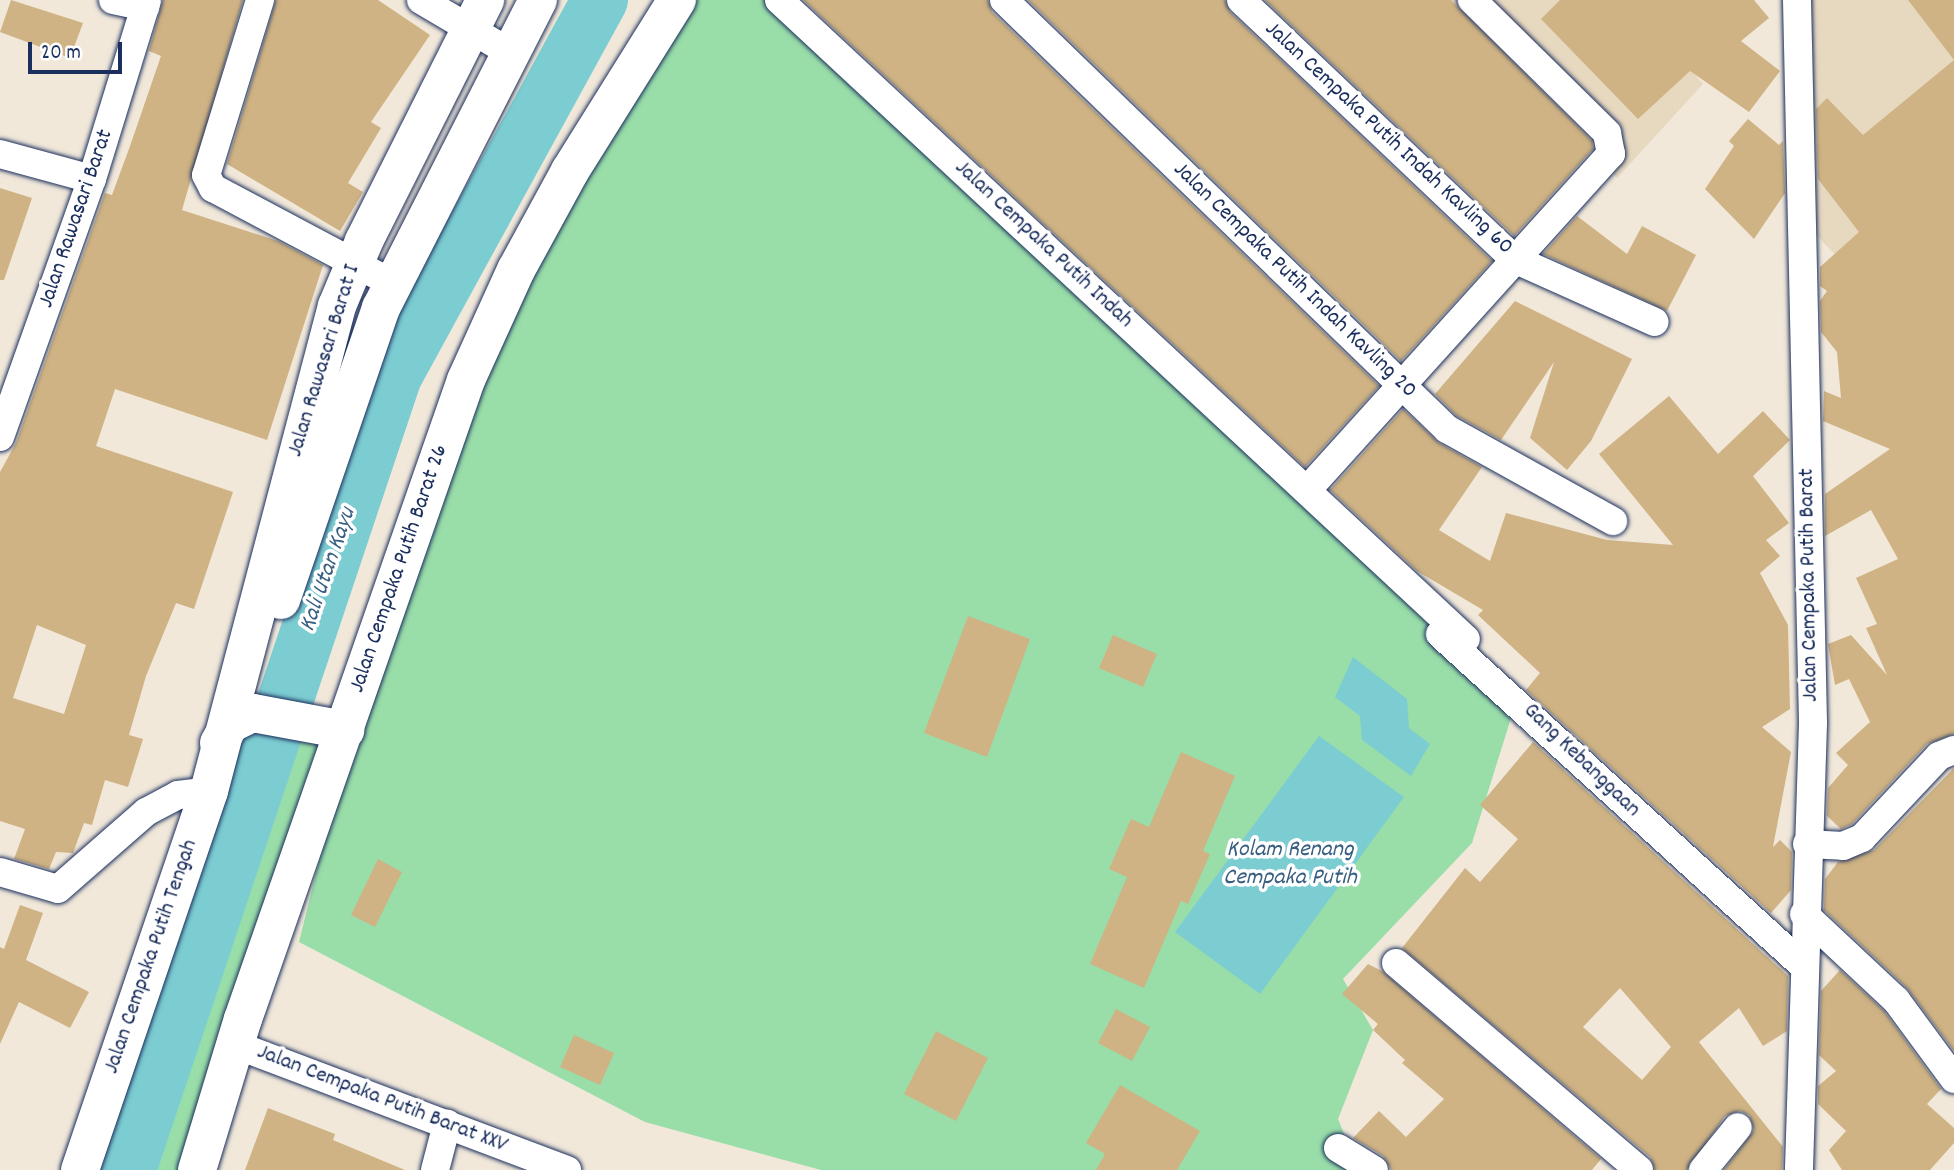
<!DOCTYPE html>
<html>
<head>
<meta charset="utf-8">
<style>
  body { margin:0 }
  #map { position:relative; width:1954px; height:1170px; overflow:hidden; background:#f1e8da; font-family:Dekko,sans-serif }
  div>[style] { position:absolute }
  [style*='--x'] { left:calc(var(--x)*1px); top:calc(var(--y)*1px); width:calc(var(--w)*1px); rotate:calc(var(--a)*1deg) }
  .built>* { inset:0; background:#e7d8c0 }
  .green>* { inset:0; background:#99dda9 }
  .water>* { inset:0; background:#7ccdd2 }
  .river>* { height:56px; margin:-28px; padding:0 28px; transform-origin:28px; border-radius:28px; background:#7ccdd2 }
  .building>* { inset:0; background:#cfb384 }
  .roads { filter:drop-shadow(0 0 2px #1b2f5e) drop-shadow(0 0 2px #1b2f5e) }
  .street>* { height:28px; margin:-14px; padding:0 14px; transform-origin:14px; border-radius:14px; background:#fff }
  .secondary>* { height:38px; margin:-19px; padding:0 19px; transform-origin:19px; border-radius:19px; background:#fff }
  span { translate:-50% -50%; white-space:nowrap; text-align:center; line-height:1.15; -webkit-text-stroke:7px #fff; paint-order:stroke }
  .street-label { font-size:23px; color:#1b2f5e }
  .water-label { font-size:24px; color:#385e81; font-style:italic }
  .scale { position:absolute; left:28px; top:42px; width:94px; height:32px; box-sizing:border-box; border:4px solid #1b2f5e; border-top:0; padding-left:9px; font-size:21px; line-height:24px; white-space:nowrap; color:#1b2f5e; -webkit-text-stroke:5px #fff; paint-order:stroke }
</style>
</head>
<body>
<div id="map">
  <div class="built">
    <i style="clip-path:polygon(1447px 0,1671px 0,1692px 71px,1703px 84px,1617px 178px)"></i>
    <i style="clip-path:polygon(1810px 0,1954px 0,1954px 375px,1810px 229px)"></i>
  </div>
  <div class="green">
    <i style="clip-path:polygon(691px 0,769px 0,1373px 562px,1511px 718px,1472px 843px,1343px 979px,1373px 1030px,1338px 1119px,1359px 1170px,821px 1170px,645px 1122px,299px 942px,352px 728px,525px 274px)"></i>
    <i style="clip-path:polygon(236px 720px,341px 731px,197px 1170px,87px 1170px)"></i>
  </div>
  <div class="water">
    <i style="clip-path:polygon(1353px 657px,1407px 699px,1409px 728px,1430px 744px,1411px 776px,1362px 740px,1360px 716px,1335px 697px)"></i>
    <i style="clip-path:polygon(1319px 736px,1404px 797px,1260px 994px,1175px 932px)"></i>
  </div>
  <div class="river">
    <i style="--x:128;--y:1170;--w:837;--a:-71.48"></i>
    <i style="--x:394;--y:376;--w:429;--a:-61.3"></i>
  </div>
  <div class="building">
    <i style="clip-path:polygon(11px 0,83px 23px,70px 58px,0 32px)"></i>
    <i style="clip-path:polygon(evenodd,163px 0,243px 0,182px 210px,278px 241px,323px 265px,267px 440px,115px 389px,96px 446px,233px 492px,194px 609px,176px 603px,146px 676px,129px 735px,143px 739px,128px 787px,105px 780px,92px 825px,84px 823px,73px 853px,56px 852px,49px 869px,14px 859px,25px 829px,0 821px,0 472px,16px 443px,105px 193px,112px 195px,130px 146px,161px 56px,149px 51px,163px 0,37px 625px,86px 645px,64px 714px,13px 698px,37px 625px)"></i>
    <i style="clip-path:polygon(276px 0,378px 0,430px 35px,371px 122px,381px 128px,348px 183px,363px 192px,340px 231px,227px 164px)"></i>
    <i style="clip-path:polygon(803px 0,988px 0,992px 12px,1379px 386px,1305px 467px)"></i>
    <i style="clip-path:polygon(1028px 0,1225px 0,1230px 12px,1492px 261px,1401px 361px)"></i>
    <i style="clip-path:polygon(1265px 0,1451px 0,1592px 141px,1593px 149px,1514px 236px)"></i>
    <i style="clip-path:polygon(1560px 0,1754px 0,1769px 18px,1741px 41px,1780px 71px,1749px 112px,1690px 71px,1638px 119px,1541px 19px)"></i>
    <i style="clip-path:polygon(1908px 0,1954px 0,1954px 60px)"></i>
    <i style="clip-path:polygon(1954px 60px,1954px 734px,1927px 744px,1852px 824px,1841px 829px,1827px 816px,1828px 788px,1848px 765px,1836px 753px,1870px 722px,1849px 679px,1835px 685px,1828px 644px,1851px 635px,1887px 675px,1866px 628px,1877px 624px,1856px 578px,1898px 559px,1871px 510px,1825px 536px,1825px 494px,1890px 449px,1823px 421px,1824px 391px,1841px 398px,1837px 352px,1821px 332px,1820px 301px,1827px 291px,1820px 286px,1820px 267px,1859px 232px,1818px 179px,1816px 109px,1827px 98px,1863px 135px)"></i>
    <i style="clip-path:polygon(1748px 119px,1779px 145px,1783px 141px,1785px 193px,1754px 239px,1705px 189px,1734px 146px,1729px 141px)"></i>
    <i style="clip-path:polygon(0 188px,32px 198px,4px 280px,0 280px)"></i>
    <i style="clip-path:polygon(1577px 216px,1627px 254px,1642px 226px,1696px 255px,1667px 311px,1543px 254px)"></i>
    <i style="clip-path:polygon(1515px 301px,1632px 359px,1591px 441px,1567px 470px,1530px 438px,1554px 362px,1501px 440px,1457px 416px,1435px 394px)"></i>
    <i style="clip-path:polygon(1669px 396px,1718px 454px,1763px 411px,1790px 440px,1753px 476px,1789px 523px,1766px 540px,1780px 556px,1760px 573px,1788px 625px,1790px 709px,1762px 727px,1791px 752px,1773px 847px,1780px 840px,1792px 852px,1791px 890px,1771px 913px,1526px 690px,1540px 673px,1478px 615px,1483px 610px,1417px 571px,1330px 490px,1403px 409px,1439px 443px,1482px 467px,1439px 530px,1490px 561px,1506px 513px,1607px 540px,1673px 545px,1599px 454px)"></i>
    <i style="clip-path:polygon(968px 616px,1030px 639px,987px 757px,924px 733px)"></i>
    <i style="clip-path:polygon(1113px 635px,1157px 654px,1143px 687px,1099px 668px)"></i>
    <i style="clip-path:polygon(evenodd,1533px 742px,1788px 976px,1787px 1031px,1763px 1046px,1739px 1008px,1699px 1042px,1783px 1147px,1782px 1170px,1724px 1170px,1754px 1130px,1749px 1115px,1740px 1111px,1725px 1116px,1687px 1170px,1655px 1170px,1650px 1157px,1402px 948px,1465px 868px,1480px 882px,1518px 839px,1480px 805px,1533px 742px,1620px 988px,1671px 1047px,1642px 1080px,1583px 1027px,1620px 988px)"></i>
    <i style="clip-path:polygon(1181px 752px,1235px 776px,1203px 851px,1210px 854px,1188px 904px,1181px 901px,1144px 988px,1090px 964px,1127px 877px,1109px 869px,1131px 819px,1149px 827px)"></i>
    <i style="clip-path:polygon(1954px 768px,1954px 1051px,1907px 988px,1824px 910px,1825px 879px,1838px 862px,1874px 850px)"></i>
    <i style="clip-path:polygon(378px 859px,402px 872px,375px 927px,351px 915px)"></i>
    <i style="clip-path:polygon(20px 905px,43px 913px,26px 960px,89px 992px,70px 1028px,19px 1002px,0 1044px,0 947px,4px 949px)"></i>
    <i style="clip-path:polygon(1368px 964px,1382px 971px,1601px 1159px,1592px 1170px,1391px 1170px,1383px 1156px,1353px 1138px,1379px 1111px,1406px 1137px,1444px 1099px,1402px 1063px,1405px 1060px,1373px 1030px,1378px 1024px,1342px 994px)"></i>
    <i style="clip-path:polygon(1840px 970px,1884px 1011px,1941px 1089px,1927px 1104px,1954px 1128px,1954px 1143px,1930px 1170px,1842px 1170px,1829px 1150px,1846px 1131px,1818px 1104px,1818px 1086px,1836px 1071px,1819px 1055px,1821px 991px)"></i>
    <i style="clip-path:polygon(1116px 1009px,1150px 1027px,1132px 1061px,1098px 1043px)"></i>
    <i style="clip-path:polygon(936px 1031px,988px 1058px,956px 1121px,904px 1094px)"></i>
    <i style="clip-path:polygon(574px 1035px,614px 1053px,600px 1085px,560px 1067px)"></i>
    <i style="clip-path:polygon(1120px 1085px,1200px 1131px,1177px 1170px,1096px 1170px,1105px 1154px,1086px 1143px)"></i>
    <i style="clip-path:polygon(268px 1108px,335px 1134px,333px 1140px,405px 1170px,245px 1170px)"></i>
  </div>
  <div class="roads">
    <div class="street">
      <i style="--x:113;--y:0;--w:33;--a:12"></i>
      <i style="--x:260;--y:0;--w:183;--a:107.1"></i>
      <i style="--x:206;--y:175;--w:15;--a:62"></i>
      <i style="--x:213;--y:188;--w:203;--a:28"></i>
      <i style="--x:421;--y:0;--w:104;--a:30.5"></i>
      <i style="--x:779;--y:0;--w:938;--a:42.93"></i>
      <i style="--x:1004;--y:0;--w:617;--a:44.08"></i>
      <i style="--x:1447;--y:429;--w:190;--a:29"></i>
      <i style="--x:1241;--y:0;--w:376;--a:43.5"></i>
      <i style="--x:1514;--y:259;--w:154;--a:24.1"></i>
      <i style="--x:1797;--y:0;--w:723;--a:88.73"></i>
      <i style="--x:1813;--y:723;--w:447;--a:91.8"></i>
      <i style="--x:0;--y:154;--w:95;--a:15.2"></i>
      <i style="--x:0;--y:437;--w:274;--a:-70.4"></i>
      <i style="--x:92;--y:179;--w:187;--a:-72.9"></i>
      <i style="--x:1308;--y:489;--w:452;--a:-47.9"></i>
      <i style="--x:1611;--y:154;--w:21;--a:-101"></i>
      <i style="--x:1607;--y:133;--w:190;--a:-135.4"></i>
      <i style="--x:1440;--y:634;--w:490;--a:42.4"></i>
      <i style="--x:1807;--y:844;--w:36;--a:3"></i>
      <i style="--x:1843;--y:846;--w:21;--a:-23"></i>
      <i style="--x:1862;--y:838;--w:112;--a:-46.8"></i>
      <i style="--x:1939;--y:756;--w:16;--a:-22"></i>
      <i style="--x:0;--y:872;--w:60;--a:16.3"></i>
      <i style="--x:58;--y:889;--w:117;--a:-41.2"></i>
      <i style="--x:146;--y:812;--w:36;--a:-28"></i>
      <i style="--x:178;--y:795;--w:31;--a:-7"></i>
      <i style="--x:1804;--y:914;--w:126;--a:43.1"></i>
      <i style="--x:1896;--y:1000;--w:98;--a:53.7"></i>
      <i style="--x:1396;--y:963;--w:319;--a:40.4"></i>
      <i style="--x:236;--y:1045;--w:354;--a:20.7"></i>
      <i style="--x:1338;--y:1148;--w:42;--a:31.4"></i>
      <i style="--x:435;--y:1170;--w:48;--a:-75.4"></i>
      <i style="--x:1703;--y:1170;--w:55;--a:-50.9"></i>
    </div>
    <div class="secondary">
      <i style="--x:281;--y:600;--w:309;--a:-71.1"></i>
      <i style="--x:381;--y:308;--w:346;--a:-63"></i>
      <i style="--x:219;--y:743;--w:22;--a:-60"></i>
      <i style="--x:230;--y:724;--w:25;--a:-26"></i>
      <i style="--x:253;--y:713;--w:94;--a:10.5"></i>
      <i style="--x:80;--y:1170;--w:400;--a:-71.2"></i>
      <i style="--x:209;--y:791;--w:502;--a:-75.22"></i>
      <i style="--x:337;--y:306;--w:70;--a:-67.4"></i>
      <i style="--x:364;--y:241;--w:270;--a:-63.3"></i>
      <i style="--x:197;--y:1170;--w:158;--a:-73.1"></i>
      <i style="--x:243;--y:1019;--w:677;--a:-70.76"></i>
      <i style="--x:466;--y:380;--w:121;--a:-65.6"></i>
      <i style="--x:516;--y:270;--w:113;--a:-61.4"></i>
      <i style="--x:570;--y:171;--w:202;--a:-58"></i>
    </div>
  </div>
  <div class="street-label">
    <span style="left:1388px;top:139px;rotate:43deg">Jalan Cempaka Putih Indah Kavling 60</span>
    <span style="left:77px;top:219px;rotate:-71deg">Jalan Rawasari Barat</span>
    <span style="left:1043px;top:245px;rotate:43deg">Jalan Cempaka Putih Indah</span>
    <span style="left:1294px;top:281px;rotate:44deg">Jalan Cempaka Putih Indah Kavling 20</span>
    <span style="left:325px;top:361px;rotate:-73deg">Jalan Rawasari Barat I</span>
    <span style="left:400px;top:569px;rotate:-71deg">Jalan Cempaka Putih Barat 26</span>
    <span style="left:1810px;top:585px;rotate:-91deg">Jalan Cempaka Putih Barat</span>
    <span style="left:1581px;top:761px;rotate:44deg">Gang Kebanggaan</span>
    <span style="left:152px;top:957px;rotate:-71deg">Jalan Cempaka Putih Tengah</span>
    <span style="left:382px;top:1100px;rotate:21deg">Jalan Cempaka Putih Barat XXV</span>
  </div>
  <div class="water-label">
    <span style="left:329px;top:570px;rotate:-71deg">Kali Utan Kayu</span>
    <span style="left:1290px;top:865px">Kolam Renang<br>Cempaka Putih</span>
  </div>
  <div class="scale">20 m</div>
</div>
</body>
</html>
